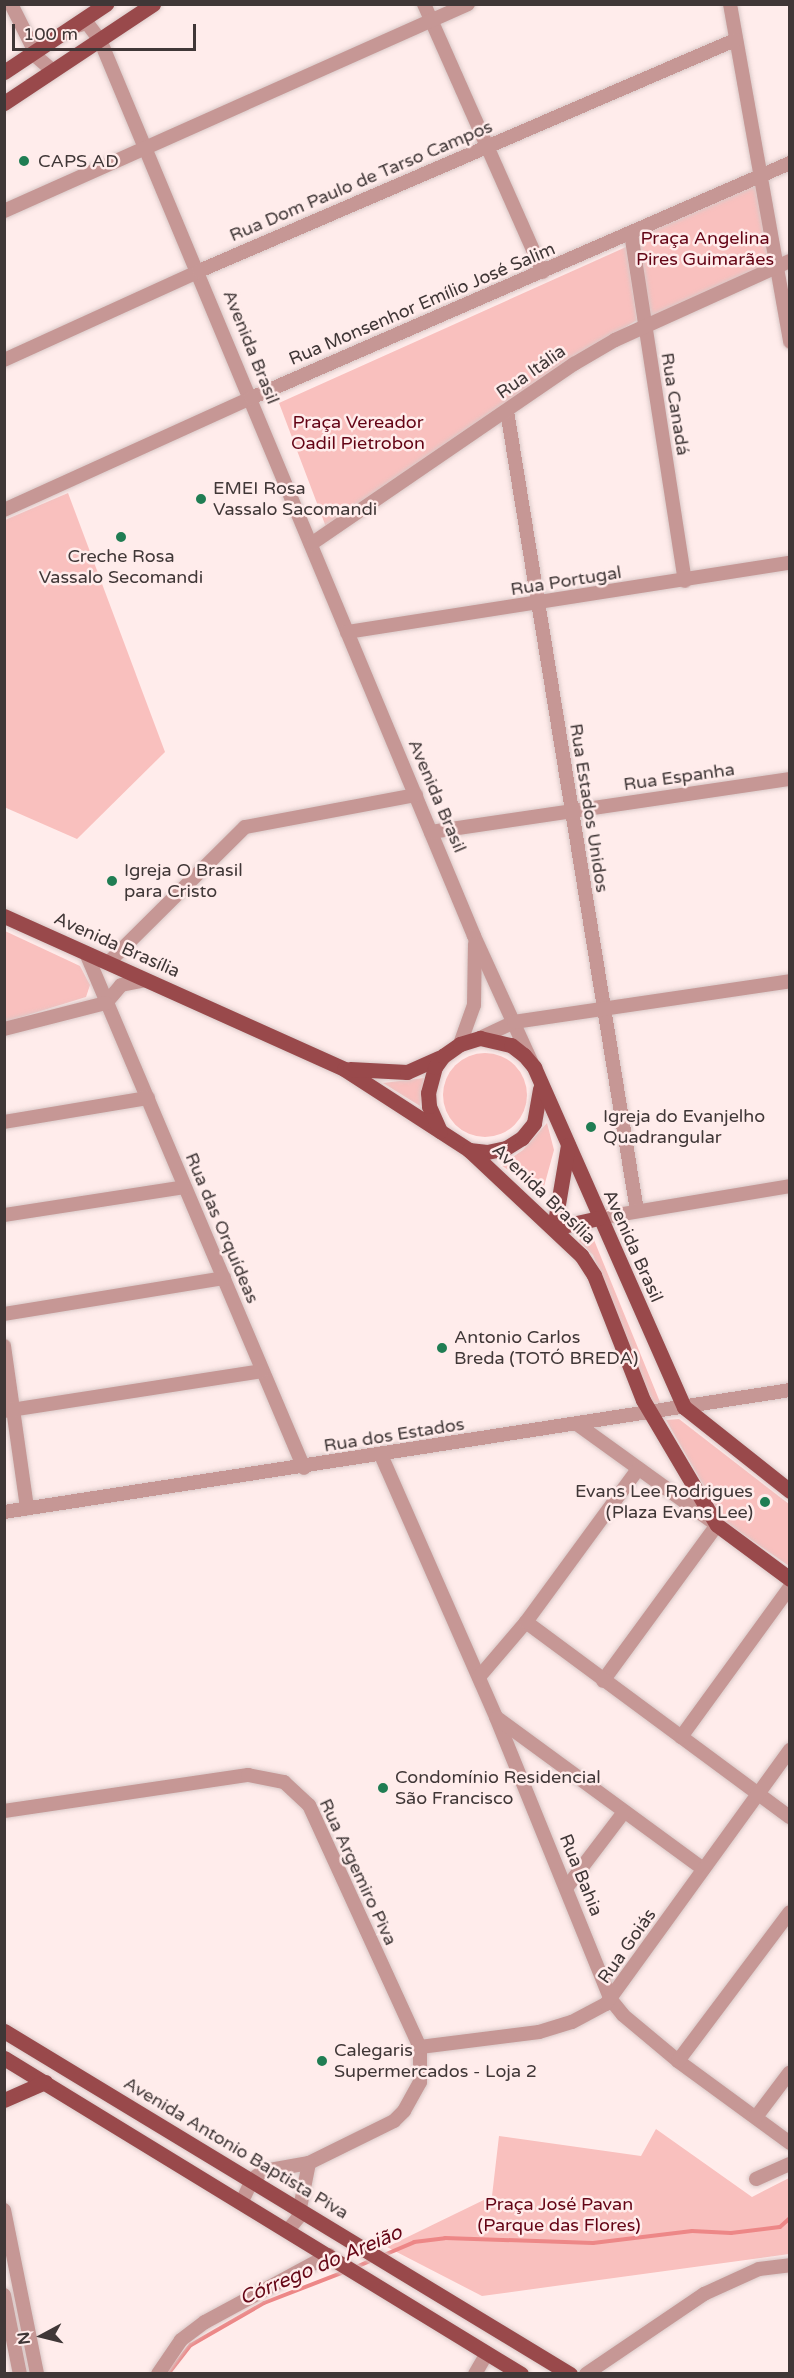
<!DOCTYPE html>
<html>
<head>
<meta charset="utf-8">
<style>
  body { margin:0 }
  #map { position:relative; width:794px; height:2378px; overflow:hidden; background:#ffeceb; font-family:"Varela Round",sans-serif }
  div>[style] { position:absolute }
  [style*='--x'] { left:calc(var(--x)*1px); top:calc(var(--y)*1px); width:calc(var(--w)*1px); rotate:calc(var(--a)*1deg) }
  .green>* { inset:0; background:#f9c0be }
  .round { border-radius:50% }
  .stream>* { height:4px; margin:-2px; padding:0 2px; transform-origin:2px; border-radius:2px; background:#ed8787 }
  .roads { filter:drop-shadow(0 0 2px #d9c8c7) drop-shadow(0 0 2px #d9c8c7) }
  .minor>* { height:14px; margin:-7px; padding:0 7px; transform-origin:7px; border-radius:7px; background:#c69795 }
  .major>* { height:15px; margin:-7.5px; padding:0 7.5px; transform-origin:7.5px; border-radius:7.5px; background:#99494b }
  .dots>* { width:16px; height:16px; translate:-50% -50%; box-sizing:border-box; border:3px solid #ffeceb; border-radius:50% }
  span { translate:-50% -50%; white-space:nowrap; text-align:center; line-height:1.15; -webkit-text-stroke:5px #ffeceb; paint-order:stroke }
  .poi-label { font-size:18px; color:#403737 }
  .left { translate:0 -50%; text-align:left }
  .right { translate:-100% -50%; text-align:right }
  .street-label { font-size:18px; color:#403737 }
  .park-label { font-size:18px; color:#640415 }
  .water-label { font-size:20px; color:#650616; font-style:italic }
  .frame { position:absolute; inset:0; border:6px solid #403737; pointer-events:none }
  .north { position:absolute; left:12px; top:2306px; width:60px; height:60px; -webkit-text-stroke:4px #ffeceb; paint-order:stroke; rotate:263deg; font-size:16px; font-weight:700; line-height:24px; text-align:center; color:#403737 }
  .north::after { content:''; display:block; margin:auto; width:21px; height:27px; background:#403737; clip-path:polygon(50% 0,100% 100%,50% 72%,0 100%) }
  .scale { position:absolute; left:12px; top:24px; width:184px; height:27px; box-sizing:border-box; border:3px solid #403737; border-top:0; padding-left:8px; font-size:18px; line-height:21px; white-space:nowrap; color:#403737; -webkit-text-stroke:4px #ffeceb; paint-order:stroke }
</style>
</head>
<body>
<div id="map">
  <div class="green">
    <i style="clip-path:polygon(758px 180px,772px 263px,648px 321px,636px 236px)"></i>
    <i style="clip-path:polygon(626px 247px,637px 320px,540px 381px,326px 527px,279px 403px)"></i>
    <i style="clip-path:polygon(68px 493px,165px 752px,77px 839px,4px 807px,5px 520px)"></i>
    <i style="clip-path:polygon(5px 931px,80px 966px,90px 985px,86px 997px,5px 1022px)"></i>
    <i class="round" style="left:443px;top:1053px;width:84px;height:84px"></i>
    <i style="clip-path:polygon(424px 1078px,420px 1106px,383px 1083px)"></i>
    <i style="clip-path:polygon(547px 1123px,554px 1150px,542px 1194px,501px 1165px,523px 1150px)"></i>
    <i style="clip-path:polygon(590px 1233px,592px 1235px,662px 1407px,654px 1406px,593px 1255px,579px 1241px,581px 1236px)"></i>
    <i style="clip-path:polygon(679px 1419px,789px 1504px,789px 1566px,724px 1521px,666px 1420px)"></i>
    <i style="clip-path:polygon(656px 2129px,752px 2197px,789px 2178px,789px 2254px,482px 2296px,387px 2247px,492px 2196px,499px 2136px,641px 2156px)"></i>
  </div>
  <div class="stream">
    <i style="--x:384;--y:2255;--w:33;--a:-23"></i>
    <i style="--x:414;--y:2242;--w:31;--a:-7"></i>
    <i style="--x:445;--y:2238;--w:148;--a:1.9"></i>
    <i style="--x:593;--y:2243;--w:100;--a:-6.9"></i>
    <i style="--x:692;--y:2231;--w:39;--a:3"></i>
    <i style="--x:731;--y:2233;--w:49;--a:-7"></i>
    <i style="--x:780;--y:2227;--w:13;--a:-42"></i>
    <i style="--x:354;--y:2268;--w:20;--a:-24"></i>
    <i style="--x:168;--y:2374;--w:37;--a:-52"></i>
    <i style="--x:191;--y:2345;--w:84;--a:-29.9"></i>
    <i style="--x:264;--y:2303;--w:86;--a:-21.2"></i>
  </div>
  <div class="roads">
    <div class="minor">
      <i style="--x:11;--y:4;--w:60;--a:63.4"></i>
      <i style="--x:38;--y:58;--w:20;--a:41"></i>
      <i style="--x:424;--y:4;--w:293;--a:66.1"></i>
      <i style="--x:730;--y:4;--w:343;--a:79.9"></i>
      <i style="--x:73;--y:27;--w:15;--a:-16"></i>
      <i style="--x:87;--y:23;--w:21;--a:53"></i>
      <i style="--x:100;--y:40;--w:971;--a:67.34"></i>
      <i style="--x:474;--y:936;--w:140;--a:65.5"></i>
      <i style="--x:4;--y:211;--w:508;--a:-24.04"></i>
      <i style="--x:631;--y:233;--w:352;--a:81.2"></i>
      <i style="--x:4;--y:360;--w:214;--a:-24.5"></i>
      <i style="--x:199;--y:271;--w:584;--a:-23.31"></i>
      <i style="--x:507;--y:411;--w:810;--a:80.77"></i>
      <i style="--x:4;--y:510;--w:271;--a:-24.4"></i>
      <i style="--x:251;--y:398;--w:588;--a:-23.56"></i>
      <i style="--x:311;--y:544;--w:319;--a:-34.4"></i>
      <i style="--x:574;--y:364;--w:48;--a:-30.3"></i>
      <i style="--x:615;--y:340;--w:192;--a:-24.3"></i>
      <i style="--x:347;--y:632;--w:448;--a:-8.9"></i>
      <i style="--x:431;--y:832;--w:363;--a:-8.4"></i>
      <i style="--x:86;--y:953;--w:559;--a:67.06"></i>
      <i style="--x:108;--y:963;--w:193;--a:-44.8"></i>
      <i style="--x:245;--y:827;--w:174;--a:-10.6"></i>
      <i style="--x:106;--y:1003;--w:23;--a:-50"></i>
      <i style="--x:121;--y:985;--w:25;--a:-11"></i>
      <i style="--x:4;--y:1029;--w:105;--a:-14.3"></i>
      <i style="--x:480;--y:1038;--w:38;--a:-25"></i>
      <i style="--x:514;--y:1022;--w:279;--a:-8.4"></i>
      <i style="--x:460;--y:1044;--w:41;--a:-70.3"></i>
      <i style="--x:474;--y:1005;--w:61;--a:-89.1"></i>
      <i style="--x:4;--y:1122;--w:146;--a:-9.5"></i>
      <i style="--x:4;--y:1215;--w:182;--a:-8.8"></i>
      <i style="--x:599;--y:1218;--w:194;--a:-9.5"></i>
      <i style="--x:4;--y:1314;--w:223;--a:-9.3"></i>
      <i style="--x:4;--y:1346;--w:164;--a:81.9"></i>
      <i style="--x:4;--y:1411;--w:261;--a:-8.8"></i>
      <i style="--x:577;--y:1424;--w:173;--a:35.8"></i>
      <i style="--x:717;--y:1525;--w:193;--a:126.2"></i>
      <i style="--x:381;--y:1455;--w:286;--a:66.3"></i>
      <i style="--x:496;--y:1717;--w:305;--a:67.9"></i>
      <i style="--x:611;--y:2000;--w:19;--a:51"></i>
      <i style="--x:623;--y:2015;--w:72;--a:39.9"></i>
      <i style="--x:678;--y:2061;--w:139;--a:36.2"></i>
      <i style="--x:4;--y:1512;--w:795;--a:-8.82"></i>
      <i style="--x:526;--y:1622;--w:328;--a:36.5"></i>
      <i style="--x:479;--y:1677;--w:72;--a:-49.5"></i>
      <i style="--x:526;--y:1622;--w:190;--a:-53.8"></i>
      <i style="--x:497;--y:1718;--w:255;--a:36.2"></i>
      <i style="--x:681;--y:1737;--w:185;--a:-54"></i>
      <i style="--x:4;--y:1811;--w:247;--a:-8.4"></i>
      <i style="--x:248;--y:1775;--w:37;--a:11"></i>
      <i style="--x:284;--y:1782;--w:34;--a:43"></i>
      <i style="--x:309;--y:1805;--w:266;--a:65.4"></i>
      <i style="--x:420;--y:2047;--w:35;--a:90"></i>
      <i style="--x:420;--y:2082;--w:33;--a:119"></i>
      <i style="--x:404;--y:2111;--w:14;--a:135"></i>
      <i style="--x:394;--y:2121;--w:95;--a:153.7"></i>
      <i style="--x:309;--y:2163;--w:47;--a:170.1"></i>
      <i style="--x:263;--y:2171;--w:14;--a:141"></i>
      <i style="--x:252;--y:2180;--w:23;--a:115"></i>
      <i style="--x:567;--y:1887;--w:94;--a:-52.8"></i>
      <i style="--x:420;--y:2047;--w:120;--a:-7.2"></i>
      <i style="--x:539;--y:2032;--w:34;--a:-17"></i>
      <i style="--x:572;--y:2022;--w:38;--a:-28"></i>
      <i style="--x:606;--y:2004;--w:314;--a:-54.1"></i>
      <i style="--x:678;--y:2061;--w:186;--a:-53.1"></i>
      <i style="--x:756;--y:2117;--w:56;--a:-52.9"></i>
      <i style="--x:756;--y:2179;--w:37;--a:-24"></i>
      <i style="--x:4;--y:2210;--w:167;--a:78.6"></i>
      <i style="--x:289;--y:2229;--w:14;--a:-51"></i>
      <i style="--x:298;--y:2218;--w:56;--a:-78.7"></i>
      <i style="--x:4;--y:2295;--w:81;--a:78.6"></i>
      <i style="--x:158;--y:2374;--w:41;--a:-55.9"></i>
      <i style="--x:181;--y:2340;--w:30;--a:-37"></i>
      <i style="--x:205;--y:2322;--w:141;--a:-28.4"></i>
      <i style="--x:475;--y:2374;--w:24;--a:-60"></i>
      <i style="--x:586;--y:2374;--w:143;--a:-34.1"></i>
      <i style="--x:704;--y:2294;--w:60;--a:-24.4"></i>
      <i style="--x:759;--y:2269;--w:31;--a:-7"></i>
    </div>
    <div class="major">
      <i style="--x:4;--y:72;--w:123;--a:-33.7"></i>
      <i style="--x:4;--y:103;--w:179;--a:-33.6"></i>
      <i style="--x:4;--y:916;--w:373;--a:24.2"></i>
      <i style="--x:344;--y:1069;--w:149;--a:32.9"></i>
      <i style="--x:469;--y:1150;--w:18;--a:6"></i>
      <i style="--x:487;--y:1152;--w:19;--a:-12"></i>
      <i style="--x:506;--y:1148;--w:19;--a:-32"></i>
      <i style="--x:522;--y:1138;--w:19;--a:-51"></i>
      <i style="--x:534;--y:1123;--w:35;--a:-80"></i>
      <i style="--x:350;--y:1069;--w:57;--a:3"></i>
      <i style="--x:407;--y:1072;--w:35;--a:-24"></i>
      <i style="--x:440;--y:1131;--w:27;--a:-114"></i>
      <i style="--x:429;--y:1106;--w:13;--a:-94"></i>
      <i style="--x:428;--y:1093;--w:27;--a:-75"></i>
      <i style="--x:435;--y:1067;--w:14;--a:-54"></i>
      <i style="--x:443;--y:1056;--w:21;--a:-35"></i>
      <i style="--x:460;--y:1044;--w:21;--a:-17"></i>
      <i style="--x:480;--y:1038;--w:32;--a:13"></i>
      <i style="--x:511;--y:1045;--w:16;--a:38"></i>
      <i style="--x:524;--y:1055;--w:16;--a:50"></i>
      <i style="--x:534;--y:1067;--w:372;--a:66.2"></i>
      <i style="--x:684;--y:1407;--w:135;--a:38.4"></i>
      <i style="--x:568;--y:1145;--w:84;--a:99.6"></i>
      <i style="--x:554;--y:1228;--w:46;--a:-12.5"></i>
      <i style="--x:469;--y:1150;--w:154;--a:43.2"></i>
      <i style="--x:581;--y:1255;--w:24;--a:57"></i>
      <i style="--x:594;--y:1275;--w:134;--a:68.6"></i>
      <i style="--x:643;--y:1400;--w:145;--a:59.4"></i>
      <i style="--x:717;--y:1525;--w:91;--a:36.5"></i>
      <i style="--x:4;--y:2031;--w:662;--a:31.22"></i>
      <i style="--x:4;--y:2058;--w:606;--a:31.43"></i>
      <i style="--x:4;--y:2100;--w:45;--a:-23.7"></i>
    </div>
  </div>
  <div class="dots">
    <i style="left:24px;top:161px;background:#207d53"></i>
    <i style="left:201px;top:499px;background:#207d53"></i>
    <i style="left:121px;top:537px;background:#207d53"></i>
    <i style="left:112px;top:881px;background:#207d53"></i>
    <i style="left:591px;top:1127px;background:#207d53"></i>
    <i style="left:442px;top:1348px;background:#207d53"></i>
    <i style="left:765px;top:1502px;background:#207d53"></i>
    <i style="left:383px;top:1788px;background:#207d53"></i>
    <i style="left:322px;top:2061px;background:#207d53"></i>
  </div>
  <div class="poi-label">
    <span class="left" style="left:38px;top:161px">CAPS AD</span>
    <span class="left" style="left:213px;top:499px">EMEI Rosa<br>Vassalo Sacomandi</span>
    <span style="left:121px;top:567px">Creche Rosa<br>Vassalo Secomandi</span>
    <span class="left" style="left:124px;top:881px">Igreja O Brasil<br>para Cristo</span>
    <span class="left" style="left:603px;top:1127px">Igreja do Evanjelho<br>Quadrangular</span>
    <span class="left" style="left:454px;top:1348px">Antonio Carlos<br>Breda (TOTÓ BREDA)</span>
    <span class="right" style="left:753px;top:1502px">Evans Lee Rodrigues<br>(Plaza Evans Lee)</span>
    <span class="left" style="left:395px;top:1788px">Condomínio Residencial<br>São Francisco</span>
    <span class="left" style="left:334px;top:2061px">Calegaris<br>Supermercados - Loja 2</span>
  </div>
  <div class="street-label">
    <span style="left:361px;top:181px;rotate:-23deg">Rua Dom Paulo de Tarso Campos</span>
    <span style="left:422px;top:304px;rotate:-23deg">Rua Monsenhor Emílio José Salim</span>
    <span style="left:251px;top:347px;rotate:68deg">Avenida Brasil</span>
    <span style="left:531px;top:372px;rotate:-35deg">Rua Itália</span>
    <span style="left:675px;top:404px;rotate:81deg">Rua Canadá</span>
    <span style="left:566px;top:581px;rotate:-9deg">Rua Portugal</span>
    <span style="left:679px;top:777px;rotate:-8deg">Rua Espanha</span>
    <span style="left:437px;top:796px;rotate:67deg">Avenida Brasil</span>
    <span style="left:589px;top:808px;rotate:81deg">Rua Estados Unidos</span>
    <span style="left:117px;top:945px;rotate:24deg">Avenida Brasília</span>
    <span style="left:544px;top:1194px;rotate:44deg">Avenida Brasília</span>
    <span style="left:222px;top:1228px;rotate:67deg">Rua das Orquídeas</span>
    <span style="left:633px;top:1246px;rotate:66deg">Avenida Brasil</span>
    <span style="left:394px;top:1435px;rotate:-9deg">Rua dos Estados</span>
    <span style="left:358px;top:1872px;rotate:65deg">Rua Argemiro Piva</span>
    <span style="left:581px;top:1875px;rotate:68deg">Rua Bahia</span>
    <span style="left:627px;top:1946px;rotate:-55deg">Rua Goiás</span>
    <span style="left:236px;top:2148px;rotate:31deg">Avenida Antonio Baptista Piva</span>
  </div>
  <div class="park-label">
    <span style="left:705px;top:249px">Praça Angelina<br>Pires Guimarães</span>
    <span style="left:358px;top:433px">Praça Vereador<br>Oadil Pietrobon</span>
    <span style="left:559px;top:2215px">Praça José Pavan<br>(Parque das Flores)</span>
  </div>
  <div class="water-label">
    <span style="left:321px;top:2266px;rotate:-23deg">Córrego do Areião</span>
  </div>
  <div class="frame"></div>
  <div class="north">N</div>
  <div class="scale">100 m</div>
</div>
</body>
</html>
